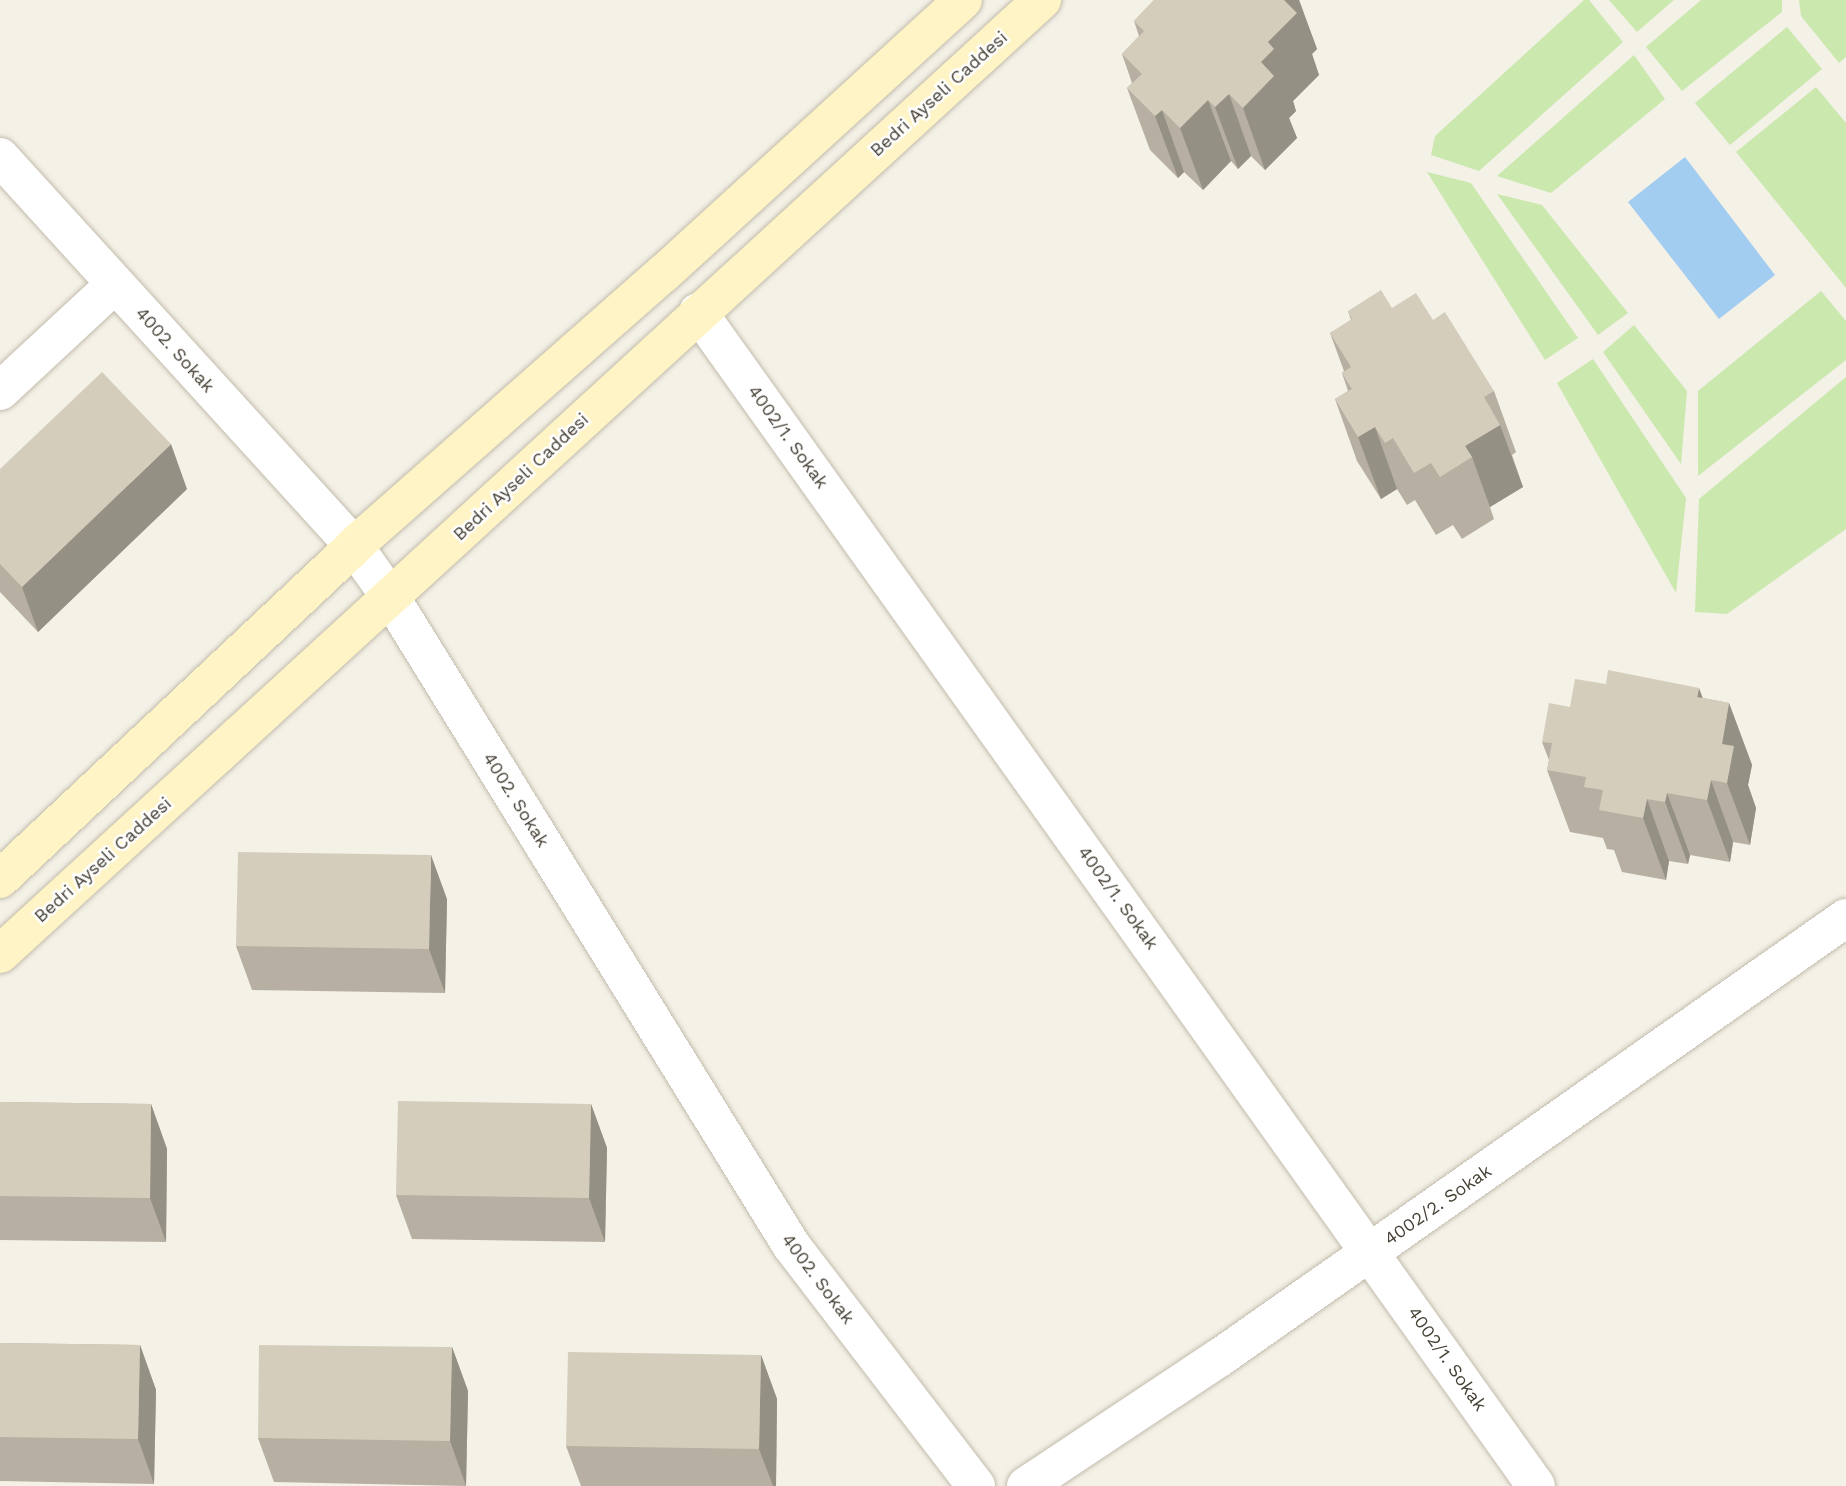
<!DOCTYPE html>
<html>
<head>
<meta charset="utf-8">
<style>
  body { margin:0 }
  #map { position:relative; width:1846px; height:1486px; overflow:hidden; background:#f4f1e7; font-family:"Work Sans",sans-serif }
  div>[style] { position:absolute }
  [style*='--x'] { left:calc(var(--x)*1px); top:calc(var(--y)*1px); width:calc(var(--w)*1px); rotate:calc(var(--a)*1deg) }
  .green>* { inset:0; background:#cbe8af }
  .water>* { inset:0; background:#a3ccf1 }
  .roads { filter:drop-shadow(0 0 2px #c2bcac) drop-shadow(0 0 2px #c2bcac) }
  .street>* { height:38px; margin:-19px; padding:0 19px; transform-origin:19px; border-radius:19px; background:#fff }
  .secondary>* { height:38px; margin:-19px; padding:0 19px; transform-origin:19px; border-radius:19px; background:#fff4c6 }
  .wall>* { inset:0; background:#b7b0a2 }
  .shaded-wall>* { inset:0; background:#959084 }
  .building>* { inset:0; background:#d5cdbc }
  span { translate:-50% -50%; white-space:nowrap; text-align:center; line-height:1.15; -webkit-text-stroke:5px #fff; paint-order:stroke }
  .street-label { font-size:18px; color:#474136 }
</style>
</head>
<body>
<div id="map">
  <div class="green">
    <i style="clip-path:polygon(1584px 0,1589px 0,1623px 42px,1479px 171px,1431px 155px,1435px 136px)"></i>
    <i style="clip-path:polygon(1609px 0,1674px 0,1637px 32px)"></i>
    <i style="clip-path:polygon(1701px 0,1782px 0,1782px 12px,1682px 91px,1646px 47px)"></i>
    <i style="clip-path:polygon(1799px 0,1846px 0,1846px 57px,1839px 63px,1801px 16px)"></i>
    <i style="clip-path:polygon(1787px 27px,1822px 69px,1730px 145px,1695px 103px)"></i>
    <i style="clip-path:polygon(1634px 55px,1665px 99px,1551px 193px,1497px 176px)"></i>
    <i style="clip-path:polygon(1816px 87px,1846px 123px,1846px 288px,1736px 152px)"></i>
    <i style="clip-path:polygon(1427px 172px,1471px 183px,1578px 338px,1545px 360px)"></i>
    <i style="clip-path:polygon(1497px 194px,1542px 205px,1628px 313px,1598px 335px)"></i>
    <i style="clip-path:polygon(1821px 291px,1846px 321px,1846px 360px,1698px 476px,1698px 391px)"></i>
    <i style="clip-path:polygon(1634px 325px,1687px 391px,1681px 464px,1603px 352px)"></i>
    <i style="clip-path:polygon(1593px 359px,1686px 498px,1676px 593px,1557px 383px)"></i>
    <i style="clip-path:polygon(1846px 377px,1846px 529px,1727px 614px,1695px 612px,1699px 499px)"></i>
  </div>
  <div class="water">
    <i style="clip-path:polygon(1685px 157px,1775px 275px,1719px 319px,1628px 202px)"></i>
  </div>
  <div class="roads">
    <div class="street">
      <i style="--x:0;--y:157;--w:526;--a:47.7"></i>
      <i style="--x:354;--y:546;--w:64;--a:54.6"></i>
      <i style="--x:391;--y:598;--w:761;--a:58.27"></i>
      <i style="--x:791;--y:1245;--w:304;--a:52.5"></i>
      <i style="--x:698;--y:312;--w:1442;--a:54.48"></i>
      <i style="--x:0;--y:391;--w:157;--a:-42.9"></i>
      <i style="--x:1026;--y:1486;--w:232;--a:-33.6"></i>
      <i style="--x:1219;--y:1358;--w:766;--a:-35.06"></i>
    </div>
    <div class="secondary">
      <i style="--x:0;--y:879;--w:486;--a:-43.2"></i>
      <i style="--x:354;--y:546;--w:412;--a:-41.4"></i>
      <i style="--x:663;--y:274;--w:406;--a:-42.4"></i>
      <i style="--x:0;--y:954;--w:1413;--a:-42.48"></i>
    </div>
  </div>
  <div class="wall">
    <i style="clip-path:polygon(1154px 0,1299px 0,1317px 49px,1312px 54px,1319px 75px,1293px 101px,1296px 111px,1289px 118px,1297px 138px,1265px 170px,1251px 156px,1238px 169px,1231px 161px,1203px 190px,1184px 172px,1178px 178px,1150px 150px,1127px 88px,1132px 83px,1122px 54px,1139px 36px,1134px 21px)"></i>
    <i style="clip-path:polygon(1392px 308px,1433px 320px,1494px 391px,1516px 452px,1512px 455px,1523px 487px,1490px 507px,1494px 519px,1462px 539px,1453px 525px,1436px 535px,1415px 500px,1407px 505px,1397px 489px,1381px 499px,1357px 461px,1335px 399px,1348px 391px,1342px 373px,1344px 371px,1330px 333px,1351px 320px,1348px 311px)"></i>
    <i style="clip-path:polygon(0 469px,187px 489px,38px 632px,0 592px)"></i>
    <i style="clip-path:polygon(1703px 698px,1729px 703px,1752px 765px,1748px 785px,1756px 808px,1750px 845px,1733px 842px,1730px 862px,1690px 855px,1688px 864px,1669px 861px,1666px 880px,1622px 872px,1614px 850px,1607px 849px,1603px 838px,1570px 832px,1547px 770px,1549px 760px,1542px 742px)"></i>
    <i style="clip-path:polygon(447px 899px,445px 993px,252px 990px,236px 946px)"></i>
    <i style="clip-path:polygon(0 1102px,151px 1104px,167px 1149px,166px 1242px,0 1240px)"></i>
    <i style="clip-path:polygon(591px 1104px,607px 1148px,605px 1242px,412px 1239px,396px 1195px)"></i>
    <i style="clip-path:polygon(0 1343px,140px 1345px,156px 1390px,154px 1484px,0 1481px)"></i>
    <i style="clip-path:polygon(452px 1347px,468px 1391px,466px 1486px,274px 1482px,258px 1438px)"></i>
    <i style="clip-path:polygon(761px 1355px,777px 1399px,776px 1486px,581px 1486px,566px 1446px)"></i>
  </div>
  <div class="shaded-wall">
    <i style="clip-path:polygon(1283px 0,1299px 0,1317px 49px,1312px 54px,1319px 75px,1293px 101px,1296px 111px,1289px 118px,1297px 138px,1265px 170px,1243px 108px)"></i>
    <i style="clip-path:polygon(1229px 94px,1251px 156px,1238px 169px,1215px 107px)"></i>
    <i style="clip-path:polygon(1208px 100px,1231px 161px,1203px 190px,1180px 128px)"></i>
    <i style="clip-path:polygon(1162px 110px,1184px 172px,1178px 178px,1155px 116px)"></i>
    <i style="clip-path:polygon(1500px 425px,1523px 487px,1490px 507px,1472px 457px,1465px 446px)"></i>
    <i style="clip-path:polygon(1375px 427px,1397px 489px,1381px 499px,1358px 437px)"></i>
    <i style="clip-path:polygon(171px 444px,187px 489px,38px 632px,22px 587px)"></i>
    <i style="clip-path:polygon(1699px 688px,1722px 750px,1697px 697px)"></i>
    <i style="clip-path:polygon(1729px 703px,1752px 765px,1748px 785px,1756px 808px,1750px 845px,1727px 783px,1722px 744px)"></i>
    <i style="clip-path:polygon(1711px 780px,1733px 842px,1730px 862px,1707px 800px)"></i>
    <i style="clip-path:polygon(1667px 793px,1690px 855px,1688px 864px,1665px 802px)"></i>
    <i style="clip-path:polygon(1647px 799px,1669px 861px,1666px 880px,1643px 818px)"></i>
    <i style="clip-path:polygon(431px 855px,447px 899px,445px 993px,429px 949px)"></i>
    <i style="clip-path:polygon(151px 1104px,167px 1149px,166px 1242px,150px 1198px)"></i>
    <i style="clip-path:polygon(591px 1104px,607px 1148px,605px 1242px,589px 1198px)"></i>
    <i style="clip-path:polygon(140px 1345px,156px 1390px,154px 1484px,138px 1439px)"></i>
    <i style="clip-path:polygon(452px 1347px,468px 1391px,466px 1486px,450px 1441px)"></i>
    <i style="clip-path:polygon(761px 1355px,777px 1399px,776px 1486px,773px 1486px,759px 1449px)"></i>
  </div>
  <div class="building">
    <i style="clip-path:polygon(1154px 0,1284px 0,1297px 13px,1268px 42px,1274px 49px,1261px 62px,1274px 76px,1243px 108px,1229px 94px,1215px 107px,1208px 100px,1180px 128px,1162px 110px,1155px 116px,1127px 88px,1142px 74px,1122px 54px,1144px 31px,1134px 21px)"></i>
    <i style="clip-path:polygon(1381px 290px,1392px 308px,1416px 293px,1433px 320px,1445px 312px,1494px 391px,1484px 397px,1500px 425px,1465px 446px,1472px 457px,1440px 477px,1431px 463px,1414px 473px,1393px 438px,1385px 443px,1375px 427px,1358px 437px,1335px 399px,1352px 389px,1342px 373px,1351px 367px,1330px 333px,1352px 319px,1348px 311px)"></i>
    <i style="clip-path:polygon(102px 372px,171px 444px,22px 587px,0 564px,0 469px)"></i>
    <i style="clip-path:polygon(1608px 670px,1699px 688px,1697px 697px,1729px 703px,1722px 744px,1734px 746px,1727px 783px,1711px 780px,1707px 800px,1667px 793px,1665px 802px,1647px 799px,1643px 818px,1599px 810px,1603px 790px,1584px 787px,1586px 777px,1547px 770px,1552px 743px,1542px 742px,1549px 703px,1570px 707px,1575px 679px,1606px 684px)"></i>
    <i style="clip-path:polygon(238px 852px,431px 855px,429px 949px,236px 946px)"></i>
    <i style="clip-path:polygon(398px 1101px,591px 1104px,589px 1198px,396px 1195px)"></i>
    <i style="clip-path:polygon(0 1102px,151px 1104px,150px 1198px,0 1196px)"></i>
    <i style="clip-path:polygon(0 1343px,140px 1345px,138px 1439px,0 1437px)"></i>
    <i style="clip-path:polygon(259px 1345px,452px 1347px,450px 1441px,258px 1438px)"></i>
    <i style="clip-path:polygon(568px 1352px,761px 1355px,759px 1449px,566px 1446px)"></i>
  </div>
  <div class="street-label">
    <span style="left:939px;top:94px;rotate:-42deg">Bedri Ayseli Caddesi</span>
    <span style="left:175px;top:350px;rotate:48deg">4002. Sokak</span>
    <span style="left:788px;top:437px;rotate:54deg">4002/1. Sokak</span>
    <span style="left:521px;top:477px;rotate:-43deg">Bedri Ayseli Caddesi</span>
    <span style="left:516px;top:800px;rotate:58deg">4002. Sokak</span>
    <span style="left:103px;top:860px;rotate:-42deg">Bedri Ayseli Caddesi</span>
    <span style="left:1118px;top:898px;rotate:54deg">4002/1. Sokak</span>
    <span style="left:1438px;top:1205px;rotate:-35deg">4002/2. Sokak</span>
    <span style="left:818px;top:1279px;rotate:53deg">4002. Sokak</span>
    <span style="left:1447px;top:1359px;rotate:55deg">4002/1. Sokak</span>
  </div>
</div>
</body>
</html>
